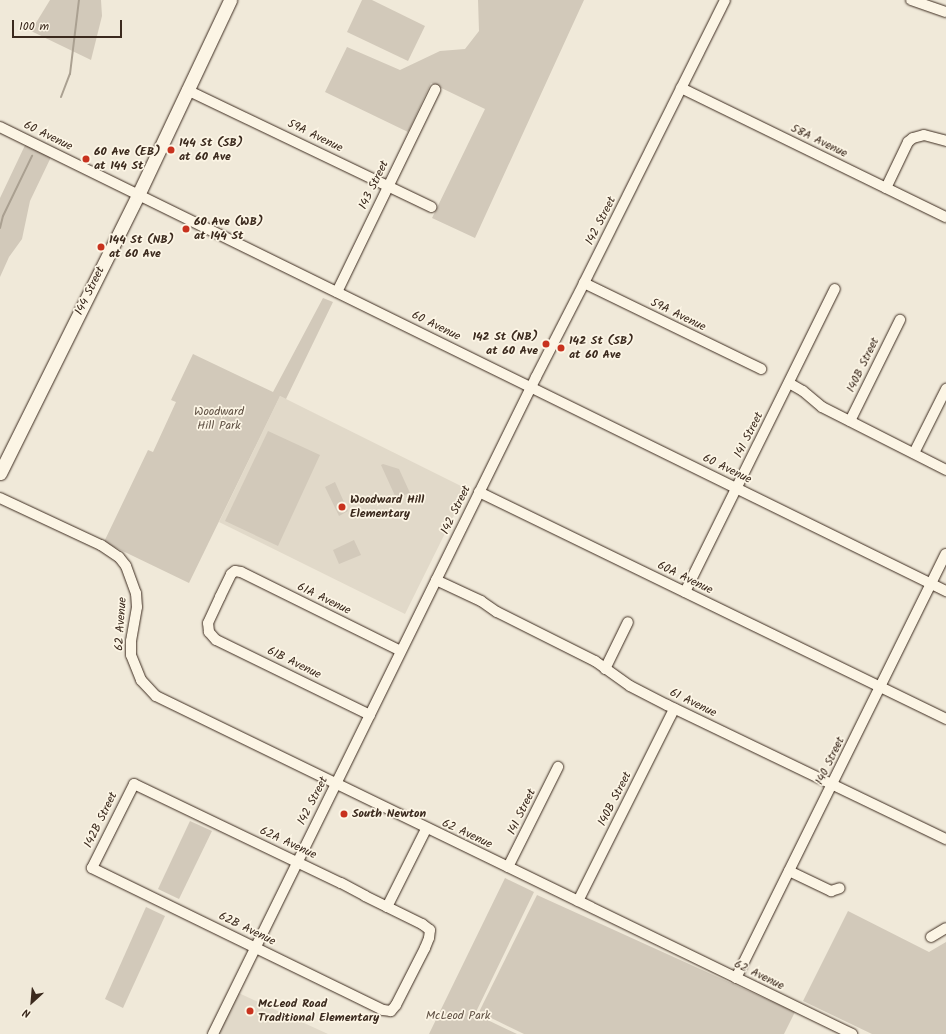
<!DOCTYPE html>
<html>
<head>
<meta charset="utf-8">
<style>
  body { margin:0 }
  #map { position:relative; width:946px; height:1034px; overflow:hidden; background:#f0e9d9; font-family:Kalam,sans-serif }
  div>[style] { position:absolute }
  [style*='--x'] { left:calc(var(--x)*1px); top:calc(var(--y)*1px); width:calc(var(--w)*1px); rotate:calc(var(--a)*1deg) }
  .built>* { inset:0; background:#e1d9c9 }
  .green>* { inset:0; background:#d2c9ba }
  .stream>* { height:2px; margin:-1px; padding:0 1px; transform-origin:1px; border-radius:1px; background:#aaa091 }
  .roads { filter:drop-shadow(0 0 1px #3b2a1e) drop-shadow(0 0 1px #3b2a1e) }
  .minor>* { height:10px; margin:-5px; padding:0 5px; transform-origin:5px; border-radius:5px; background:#fcf5e5 }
  .major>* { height:13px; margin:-6.5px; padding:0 6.5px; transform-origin:6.5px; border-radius:6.5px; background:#fcf5e5 }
  .dots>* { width:11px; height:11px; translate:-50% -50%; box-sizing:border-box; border:2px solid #fcf5e5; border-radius:50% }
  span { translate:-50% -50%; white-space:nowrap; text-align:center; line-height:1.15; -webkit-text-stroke:3.5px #fcf5e5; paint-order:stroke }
  .street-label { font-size:12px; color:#3b2a1e }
  .poi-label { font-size:12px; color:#3b2a1e; font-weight:700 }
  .left { translate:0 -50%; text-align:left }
  .right { translate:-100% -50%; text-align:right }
  .park-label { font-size:12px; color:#615245 }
  .north { position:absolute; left:12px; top:982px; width:40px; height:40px; -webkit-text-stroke:3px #fcf5e5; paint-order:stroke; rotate:206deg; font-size:11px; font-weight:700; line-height:16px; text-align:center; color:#3b2a1e }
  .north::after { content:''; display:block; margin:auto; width:14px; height:18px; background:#3b2a1e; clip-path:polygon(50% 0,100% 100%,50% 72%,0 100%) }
  .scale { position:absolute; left:12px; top:20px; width:110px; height:18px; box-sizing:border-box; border:2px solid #3b2a1e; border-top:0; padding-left:5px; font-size:12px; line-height:14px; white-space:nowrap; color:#3b2a1e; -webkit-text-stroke:3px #fcf5e5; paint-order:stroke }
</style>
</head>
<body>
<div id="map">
  <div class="built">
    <i style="clip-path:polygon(280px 396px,467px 489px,405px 614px,219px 522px)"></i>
    <i style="clip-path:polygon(230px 989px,328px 1034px,214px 1034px)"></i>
  </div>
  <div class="green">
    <i style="clip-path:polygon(50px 0,101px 0,102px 16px,91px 60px,31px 31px)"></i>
    <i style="clip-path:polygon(362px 0,372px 0,425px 26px,408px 61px,347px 32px)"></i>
    <i style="clip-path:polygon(478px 0,584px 0,475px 238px,432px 218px,485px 109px,431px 83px,408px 132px,325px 92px,347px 47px,400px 70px,440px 51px,465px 49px,479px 31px)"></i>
    <i style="clip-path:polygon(27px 141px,52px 155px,30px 201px,22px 239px,9px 257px,0 277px,0 198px)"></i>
    <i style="clip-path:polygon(323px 298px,333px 302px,286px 399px,280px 396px,189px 583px,104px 542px,148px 450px,153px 452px,176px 402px,171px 400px,193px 354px,273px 392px)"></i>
    <i style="clip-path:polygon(268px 431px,320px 455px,278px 546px,225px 521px)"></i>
    <i style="clip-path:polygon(383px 464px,399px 469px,410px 493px,396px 498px,381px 465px)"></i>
    <i style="clip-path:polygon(335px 482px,348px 511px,339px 516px,325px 487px)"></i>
    <i style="clip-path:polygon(354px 540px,361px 555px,339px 564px,333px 550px)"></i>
    <i style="clip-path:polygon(190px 821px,212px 831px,179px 899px,158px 889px)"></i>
    <i style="clip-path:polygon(505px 878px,534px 892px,475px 1014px,517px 1034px,429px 1034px)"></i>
    <i style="clip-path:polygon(537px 895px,795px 1012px,784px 1034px,524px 1034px,479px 1012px)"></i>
    <i style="clip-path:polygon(146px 907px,165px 916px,123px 1008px,105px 999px)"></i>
    <i style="clip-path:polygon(848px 911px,929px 952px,946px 942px,946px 1034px,872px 1034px,803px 1001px)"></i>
  </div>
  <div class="stream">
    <i style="--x:61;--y:97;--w:25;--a:-69"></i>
    <i style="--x:70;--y:74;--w:75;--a:-83.1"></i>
    <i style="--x:0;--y:228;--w:12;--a:-76"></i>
    <i style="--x:3;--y:216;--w:67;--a:-64.2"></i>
  </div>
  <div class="roads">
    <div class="minor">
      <i style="--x:911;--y:0;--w:37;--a:19"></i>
      <i style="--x:681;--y:88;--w:295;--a:26"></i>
      <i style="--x:187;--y:90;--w:271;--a:25.6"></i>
      <i style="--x:0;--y:127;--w:1054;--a:26.13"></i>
      <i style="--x:886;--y:188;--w:51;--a:-64.4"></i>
      <i style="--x:908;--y:142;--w:6;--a:-39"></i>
      <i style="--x:913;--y:138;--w:11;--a:-15"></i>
      <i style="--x:924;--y:135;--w:23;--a:15"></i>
      <i style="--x:584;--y:283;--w:197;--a:25.9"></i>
      <i style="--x:337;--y:292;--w:225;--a:-64.1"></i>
      <i style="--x:789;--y:383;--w:16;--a:30"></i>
      <i style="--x:803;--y:391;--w:25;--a:40"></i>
      <i style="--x:822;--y:407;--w:139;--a:26.9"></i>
      <i style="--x:850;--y:421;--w:113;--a:-63.7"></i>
      <i style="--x:914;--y:453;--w:72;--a:-63.4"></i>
      <i style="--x:479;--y:492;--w:519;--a:25.92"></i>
      <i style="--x:0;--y:498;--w:111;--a:25"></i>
      <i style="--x:101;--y:545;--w:22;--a:34"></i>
      <i style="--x:119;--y:557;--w:11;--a:52"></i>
      <i style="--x:126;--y:566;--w:29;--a:70"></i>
      <i style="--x:136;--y:593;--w:14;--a:86"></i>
      <i style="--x:137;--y:607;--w:35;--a:100"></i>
      <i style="--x:131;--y:641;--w:14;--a:90"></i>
      <i style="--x:131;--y:655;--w:27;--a:68"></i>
      <i style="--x:141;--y:680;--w:22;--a:47"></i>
      <i style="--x:156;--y:696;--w:774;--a:25.9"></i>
      <i style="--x:436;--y:580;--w:50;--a:25"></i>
      <i style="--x:481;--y:601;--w:19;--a:35"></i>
      <i style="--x:497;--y:612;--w:110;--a:26.6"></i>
      <i style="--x:595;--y:661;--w:43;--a:35.5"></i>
      <i style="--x:630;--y:686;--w:42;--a:27.2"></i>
      <i style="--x:667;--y:705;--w:310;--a:25.7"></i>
      <i style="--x:685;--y:592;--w:338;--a:-63.7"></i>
      <i style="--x:605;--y:669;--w:52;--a:-63.9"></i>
      <i style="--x:370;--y:715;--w:171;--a:-154"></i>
      <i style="--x:216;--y:640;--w:11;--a:-131"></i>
      <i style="--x:209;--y:632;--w:9;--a:-96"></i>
      <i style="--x:208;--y:623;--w:29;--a:-65"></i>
      <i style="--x:220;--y:597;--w:25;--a:-64"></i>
      <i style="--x:231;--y:574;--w:5;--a:-37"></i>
      <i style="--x:235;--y:571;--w:6;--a:9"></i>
      <i style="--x:241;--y:572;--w:178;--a:26.3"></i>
      <i style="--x:134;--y:784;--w:229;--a:25.6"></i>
      <i style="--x:341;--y:883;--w:27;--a:28"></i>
      <i style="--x:365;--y:896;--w:64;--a:26.2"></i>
      <i style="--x:422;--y:924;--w:10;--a:37"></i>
      <i style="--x:430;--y:930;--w:8;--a:97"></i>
      <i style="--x:429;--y:938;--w:11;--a:112"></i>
      <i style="--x:425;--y:948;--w:64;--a:117"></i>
      <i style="--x:396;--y:1005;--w:8;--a:130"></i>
      <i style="--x:391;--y:1011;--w:8;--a:-173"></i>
      <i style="--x:383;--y:1010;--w:324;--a:-154"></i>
      <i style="--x:92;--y:868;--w:94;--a:-63.4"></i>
      <i style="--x:508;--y:867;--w:112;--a:-63.4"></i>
      <i style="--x:789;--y:871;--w:47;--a:25.5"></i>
      <i style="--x:831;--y:891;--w:9;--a:-18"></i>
      <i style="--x:578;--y:901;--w:215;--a:-63.4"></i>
      <i style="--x:387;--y:907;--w:87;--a:-63.4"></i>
      <i style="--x:931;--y:937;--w:17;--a:-31"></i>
      <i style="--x:736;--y:978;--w:473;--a:-63.7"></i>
      <i style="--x:213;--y:1034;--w:732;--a:-63.82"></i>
      <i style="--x:536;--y:377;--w:106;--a:-62.9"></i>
      <i style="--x:584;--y:283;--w:316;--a:-63.5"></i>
    </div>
    <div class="major">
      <i style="--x:0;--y:473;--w:310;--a:-63.6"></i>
      <i style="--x:138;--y:195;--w:216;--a:-64.7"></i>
    </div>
  </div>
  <div class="dots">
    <i style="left:171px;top:150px;background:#c8321e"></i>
    <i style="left:86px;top:159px;background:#c8321e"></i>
    <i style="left:186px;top:229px;background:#c8321e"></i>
    <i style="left:101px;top:247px;background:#c8321e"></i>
    <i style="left:546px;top:344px;background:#c8321e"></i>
    <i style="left:561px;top:348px;background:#c8321e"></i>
    <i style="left:342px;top:507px;background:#c8321e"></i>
    <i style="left:344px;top:814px;background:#c8321e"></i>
    <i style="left:250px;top:1011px;background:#c8321e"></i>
  </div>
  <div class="street-label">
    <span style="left:48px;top:136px;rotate:26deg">60 Avenue</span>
    <span style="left:315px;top:136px;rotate:26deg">59A Avenue</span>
    <span style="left:819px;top:141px;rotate:26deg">58A Avenue</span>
    <span style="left:374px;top:185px;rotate:-64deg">143 Street</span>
    <span style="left:601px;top:221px;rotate:-63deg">142 Street</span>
    <span style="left:90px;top:291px;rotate:-64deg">144 Street</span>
    <span style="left:678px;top:315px;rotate:26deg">59A Avenue</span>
    <span style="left:436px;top:326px;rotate:26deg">60 Avenue</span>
    <span style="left:863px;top:365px;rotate:-64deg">140B Street</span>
    <span style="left:749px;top:435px;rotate:-63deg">141 Street</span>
    <span style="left:727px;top:469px;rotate:26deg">60 Avenue</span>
    <span style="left:456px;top:510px;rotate:-64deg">142 Street</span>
    <span style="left:685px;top:578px;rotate:26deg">60A Avenue</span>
    <span style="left:324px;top:599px;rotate:26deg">61A Avenue</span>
    <span style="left:121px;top:624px;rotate:-86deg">62 Avenue</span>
    <span style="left:294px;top:663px;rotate:26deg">61B Avenue</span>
    <span style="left:693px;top:703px;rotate:26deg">61 Avenue</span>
    <span style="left:830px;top:761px;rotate:-64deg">140 Street</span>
    <span style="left:615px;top:799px;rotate:-63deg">140B Street</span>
    <span style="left:313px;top:801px;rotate:-63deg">142 Street</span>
    <span style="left:522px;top:812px;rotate:-64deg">141 Street</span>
    <span style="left:101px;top:820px;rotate:-64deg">142B Street</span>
    <span style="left:467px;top:834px;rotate:25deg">62 Avenue</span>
    <span style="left:288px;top:843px;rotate:25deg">62A Avenue</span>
    <span style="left:247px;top:929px;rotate:26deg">62B Avenue</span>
    <span style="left:759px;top:975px;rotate:26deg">62 Avenue</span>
  </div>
  <div class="poi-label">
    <span class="left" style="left:179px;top:150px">144 St (SB)<br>at 60 Ave</span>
    <span class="left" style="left:94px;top:159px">60 Ave (EB)<br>at 144 St</span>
    <span class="left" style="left:194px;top:229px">60 Ave (WB)<br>at 144 St</span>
    <span class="left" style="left:109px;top:247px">144 St (NB)<br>at 60 Ave</span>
    <span class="right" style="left:538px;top:344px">142 St (NB)<br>at 60 Ave</span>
    <span class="left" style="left:569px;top:348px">142 St (SB)<br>at 60 Ave</span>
    <span class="left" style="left:350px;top:507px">Woodward Hill<br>Elementary</span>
    <span class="left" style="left:352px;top:814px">South Newton</span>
    <span class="left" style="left:258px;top:1011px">McLeod Road<br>Traditional Elementary</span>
  </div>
  <div class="park-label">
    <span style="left:219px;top:419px">Woodward<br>Hill Park</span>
    <span style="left:458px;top:1016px">McLeod Park</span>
  </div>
  <div class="north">N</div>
  <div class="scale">100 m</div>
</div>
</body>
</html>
